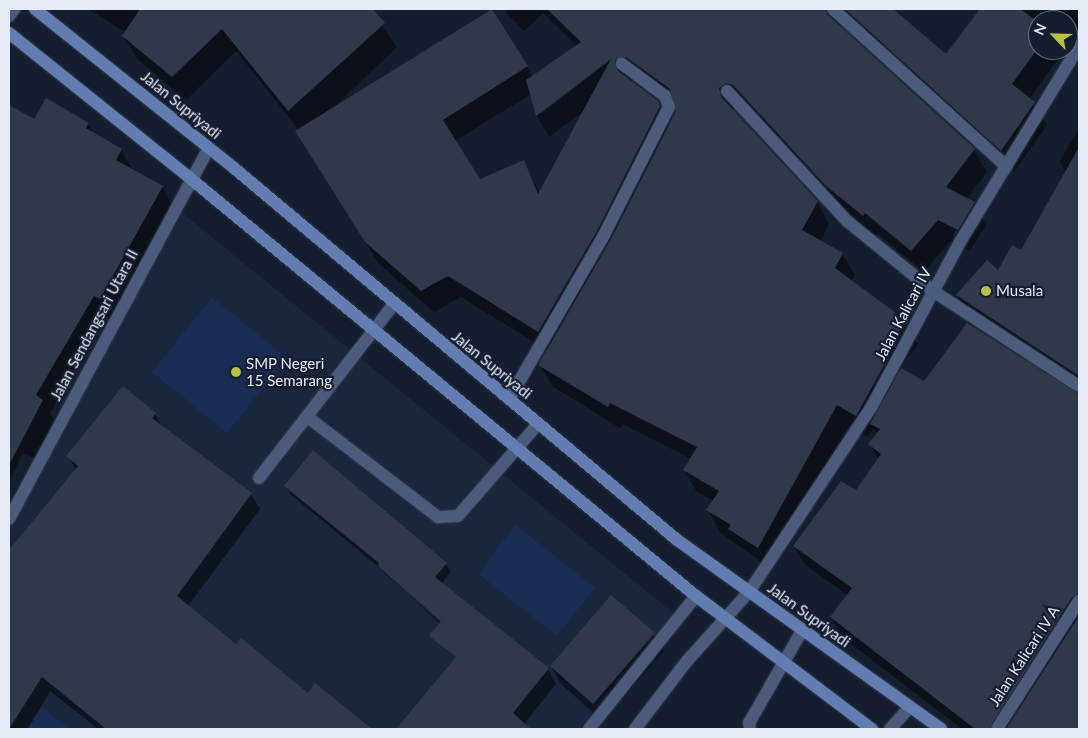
<!DOCTYPE html>
<html>
<head>
<meta charset="utf-8">
<style>
  body { margin:0 }
  #map { position:relative; width:1088px; height:738px; overflow:hidden; background:#151e2f; font-family:Lato,sans-serif }
  div>[style] { position:absolute }
  [style*='--x'] { left:calc(var(--x)*1px); top:calc(var(--y)*1px); width:calc(var(--w)*1px); rotate:calc(var(--a)*1deg) }
  .built>* { inset:0; background:#1a263c }
  .green>* { inset:0; background:#182c54 }
  .shadow>* { inset:0; background:#0007 }
  .building>* { inset:0; background:#30394c }
  .roads { filter:drop-shadow(0 0 1px #323b4b) drop-shadow(0 0 1px #323b4b) }
  .lane>* { height:12px; margin:-6px; padding:0 6px; transform-origin:6px; border-radius:6px; background:#4a5b7c }
  .street>* { height:12px; margin:-6px; padding:0 6px; transform-origin:6px; border-radius:6px; background:#4a5b7c }
  .secondary>* { height:12px; margin:-6px; padding:0 6px; transform-origin:6px; border-radius:6px; background:#627db1 }
  .dots>* { width:14px; height:14px; translate:-50% -50%; box-sizing:border-box; border:2px solid #151e2f; border-radius:50% }
  span { translate:-50% -50%; white-space:nowrap; text-align:center; line-height:1.15; -webkit-text-stroke:4.5px #151e2f; paint-order:stroke }
  .street-label { font-size:15px; color:#e5ecf7 }
  .poi-label { font-size:15px; color:#e5ecf7 }
  .left { translate:0 -50%; text-align:left }
  .frame { position:absolute; inset:0; border:10px solid #e5ecf7; pointer-events:none }
  .north { position:absolute; left:1028px; top:10px; width:50px; height:50px; box-sizing:border-box; background:#151e2f; border:1px solid #68707f; border-radius:50%; rotate:294deg; font-size:14px; font-weight:700; line-height:20px; text-align:center; color:#e5ecf7 }
  .north::after { content:''; display:block; margin:auto; width:18px; height:22px; background:#b9c046; clip-path:polygon(50% 0,100% 100%,50% 72%,0 100%) }
</style>
</head>
<body>
<div id="map">
  <div class="built">
    <i style="clip-path:polygon(181px 212px,677px 616px,579px 729px,9px 729px,9px 531px)"></i>
  </div>
  <div class="green">
    <i style="clip-path:polygon(212px 297px,287px 358px,227px 433px,152px 372px)"></i>
    <i style="clip-path:polygon(515px 525px,595px 587px,557px 636px,478px 574px)"></i>
    <i style="clip-path:polygon(42px 707px,69px 729px,25px 729px)"></i>
  </div>
  <div class="shadow">
    <i style="clip-path:polygon(evenodd,88px 9px,371px 9px,397px 47px,330px 111px,492px 10px,533px 77px,577px 46px,543px 13px,524px 31px,503px 9px,891px 9px,947px 56px,981px 9px,1079px 9px,1079px 31px,1068px 46px,1068px 20px,1038px 20px,1038px 50px,1065px 50px,1029px 99px,1047px 125px,1014px 172px,852px 24px,837px 26px,974px 150px,987px 172px,966px 199px,974px 203px,986px 225px,970px 251px,950px 241px,924px 272px,878px 234px,876px 237px,840px 208px,739px 104px,732px 110px,817px 202px,829px 224px,820px 242px,842px 254px,855px 275px,851px 282px,906px 322px,918px 344px,895px 375px,897px 379px,1079px 393px,1079px 729px,962px 729px,842px 637px,831px 617px,848px 595px,805px 565px,794px 546px,856px 492px,879px 460px,870px 444px,877px 434px,874px 428px,868px 437px,849px 426px,771px 569px,720px 532px,708px 510px,714px 501px,697px 492px,684px 470px,691px 459px,623px 424px,620px 428px,552px 386px,540px 365px,548px 351px,461px 297px,434px 312px,379px 264px,309px 153px,299px 130px,236px 51px,186px 100px,137px 59px,123px 36px,125px 32px,88px 9px,615px 54px,616px 56px,541px 114px,541px 111px,615px 54px,88px 9px,640px 79px,676px 105px,678px 111px,670px 125px,657px 102px,629px 81px,640px 79px,88px 9px,531px 94px,537px 116px,549px 137px,585px 110px,540px 193px,523px 162px,479px 181px,455px 141px,531px 94px,88px 9px,966px 213px,969px 213px,955px 236px,953px 235px,966px 213px)"></i>
    <i style="clip-path:polygon(9px 107px,34px 121px,88px 124px,95px 135px,121px 150px,133px 171px,162px 187px,174px 208px,112px 319px,106px 316px,50px 413px,55px 422px,35px 459px,23px 453px,9px 482px)"></i>
    <i style="clip-path:polygon(1079px 128px,1079px 387px,968px 314px,957px 295px,998px 272px,1022px 252px,1066px 173px,1060px 161px)"></i>
    <i style="clip-path:polygon(155px 414px,164px 429px,251px 494px,260px 509px,188px 606px,236px 646px,308px 694px,356px 717px,362px 729px,98px 729px,50px 691px,28px 729px,9px 729px,9px 552px,76px 470px,68px 456px)"></i>
    <i style="clip-path:polygon(evenodd,313px 452px,446px 564px,451px 572px,441px 584px,460px 604px,442px 626px,380px 568px,291px 495px,286px 486px,313px 452px,380px 566px,443px 621px,441px 623px,383px 572px,380px 566px)"></i>
    <i style="clip-path:polygon(492px 624px,548px 669px,556px 684px,524px 724px,529px 729px,406px 729px)"></i>
    <i style="clip-path:polygon(654px 634px,664px 651px,603px 721px,561px 684px,551px 666px)"></i>
  </div>
  <div class="building">
    <i style="clip-path:polygon(140px 9px,373px 9px,385px 23px,288px 111px,222px 29px,172px 77px,122px 36px)"></i>
    <i style="clip-path:polygon(492px 9px,528px 66px,443px 120px,480px 179px,524px 160px,538px 194px,611px 59px,536px 116px,526px 80px,581px 42px,547px 9px,825px 9px,828px 15px,975px 149px,946px 187px,975px 202px,958px 230px,938px 220px,911px 251px,865px 213px,863px 216px,826px 186px,733px 85px,726px 83px,719px 88px,721px 97px,818px 201px,802px 230px,843px 253px,835px 268px,907px 321px,880px 356px,887px 360px,856px 416px,837px 405px,758px 548px,728px 529px,731px 525px,706px 510px,719px 491px,683px 470px,697px 447px,610px 403px,608px 407px,538px 365px,611px 239px,676px 111px,670px 89px,626px 57px,615px 60px,617px 70px,658px 101px,660px 106px,597px 231px,538px 332px,448px 276px,421px 291px,365px 242px,295px 131px)"></i>
    <i style="clip-path:polygon(845px 9px,893px 9px,946px 54px,980px 9px,1020px 9px,1038px 22px,1038px 48px,1012px 84px,1035px 102px,1001px 151px)"></i>
    <i style="clip-path:polygon(46px 98px,89px 123px,86px 128px,122px 149px,116px 160px,163px 186px,100px 299px,94px 296px,36px 395px,43px 400px,9px 465px,9px 105px,34px 119px)"></i>
    <i style="clip-path:polygon(1079px 147px,1079px 376px,956px 295px,987px 260px,998px 270px,1012px 245px,1021px 250px)"></i>
    <i style="clip-path:polygon(967px 323px,1079px 394px,1079px 593px,1072px 597px,989px 729px,975px 729px,830px 617px,852px 588px,793px 546px,841px 481px,856px 490px,881px 454px,868px 444px,880px 429px,870px 424px,901px 368px,924px 381px)"></i>
    <i style="clip-path:polygon(123px 386px,156px 413px,152px 418px,252px 493px,177px 596px,236px 644px,241px 638px,308px 693px,315px 683px,372px 729px,106px 729px,42px 677px,9px 729px,9px 550px,78px 466px,66px 456px)"></i>
    <i style="clip-path:polygon(313px 450px,447px 563px,435px 577px,549px 668px,513px 713px,531px 729px,396px 729px,456px 657px,429px 636px,441px 621px,378px 566px,379px 563px,284px 486px)"></i>
    <i style="clip-path:polygon(611px 595px,655px 633px,593px 704px,550px 666px)"></i>
    <i style="clip-path:polygon(1079px 616px,1079px 729px,1006px 729px)"></i>
  </div>
  <div class="roads">
    <div class="lane">
      <i style="--x:509;--y:399;--w:190;--a:-59.9"></i>
      <i style="--x:604;--y:235;--w:144;--a:-63.1"></i>
      <i style="--x:669;--y:107;--w:12;--a:-110"></i>
      <i style="--x:665;--y:96;--w:54;--a:-143.3"></i>
      <i style="--x:309;--y:418;--w:163;--a:37.5"></i>
      <i style="--x:438;--y:517;--w:20;--a:-3"></i>
      <i style="--x:458;--y:516;--w:122;--a:-49"></i>
      <i style="--x:259;--y:478;--w:220;--a:-52.2"></i>
      <i style="--x:750;--y:729;--w:6;--a:-99"></i>
      <i style="--x:749;--y:723;--w:106;--a:-60.1"></i>
      <i style="--x:890;--y:729;--w:28;--a:-48"></i>
    </div>
    <div class="street">
      <i style="--x:833;--y:9;--w:234;--a:42.2"></i>
      <i style="--x:9;--y:16;--w:9;--a:-54"></i>
      <i style="--x:727;--y:91;--w:177;--a:47.3"></i>
      <i style="--x:847;--y:221;--w:111;--a:39.1"></i>
      <i style="--x:933;--y:291;--w:174;--a:33.1"></i>
      <i style="--x:9;--y:519;--w:421;--a:-61.7"></i>
      <i style="--x:589;--y:729;--w:171;--a:-51.2"></i>
      <i style="--x:635;--y:729;--w:86;--a:-52.6"></i>
      <i style="--x:687;--y:661;--w:93;--a:-48.1"></i>
      <i style="--x:749;--y:592;--w:223;--a:-56.5"></i>
      <i style="--x:872;--y:406;--w:186;--a:-61.8"></i>
      <i style="--x:960;--y:242;--w:229;--a:-58.7"></i>
      <i style="--x:997;--y:729;--w:152;--a:-57.4"></i>
    </div>
    <div class="secondary">
      <i style="--x:35;--y:9;--w:255;--a:38.6"></i>
      <i style="--x:234;--y:168;--w:577;--a:40.01"></i>
      <i style="--x:676;--y:539;--w:326;--a:35.6"></i>
      <i style="--x:9;--y:33;--w:233;--a:38.7"></i>
      <i style="--x:191;--y:179;--w:655;--a:39.55"></i>
      <i style="--x:696;--y:596;--w:221;--a:37.1"></i>
    </div>
  </div>
  <div class="dots">
    <i style="left:986px;top:291px;background:#b9c046"></i>
    <i style="left:236px;top:372px;background:#b9c046"></i>
  </div>
  <div class="street-label">
    <span style="left:181px;top:105px;rotate:39deg">Jalan Supriyadi</span>
    <span style="left:903px;top:314px;rotate:-62deg">Jalan Kalicari IV</span>
    <span style="left:94px;top:325px;rotate:-62deg">Jalan Sendangsari Utara II</span>
    <span style="left:492px;top:365px;rotate:39deg">Jalan Supriyadi</span>
    <span style="left:809px;top:615px;rotate:36deg">Jalan Supriyadi</span>
    <span style="left:1024px;top:656px;rotate:-57deg">Jalan Kalicari IV A</span>
  </div>
  <div class="poi-label">
    <span class="left" style="left:996px;top:291px">Musala</span>
    <span class="left" style="left:246px;top:372px">SMP Negeri<br>15 Semarang</span>
  </div>
  <div class="frame"></div>
  <div class="north">N</div>
</div>
</body>
</html>
